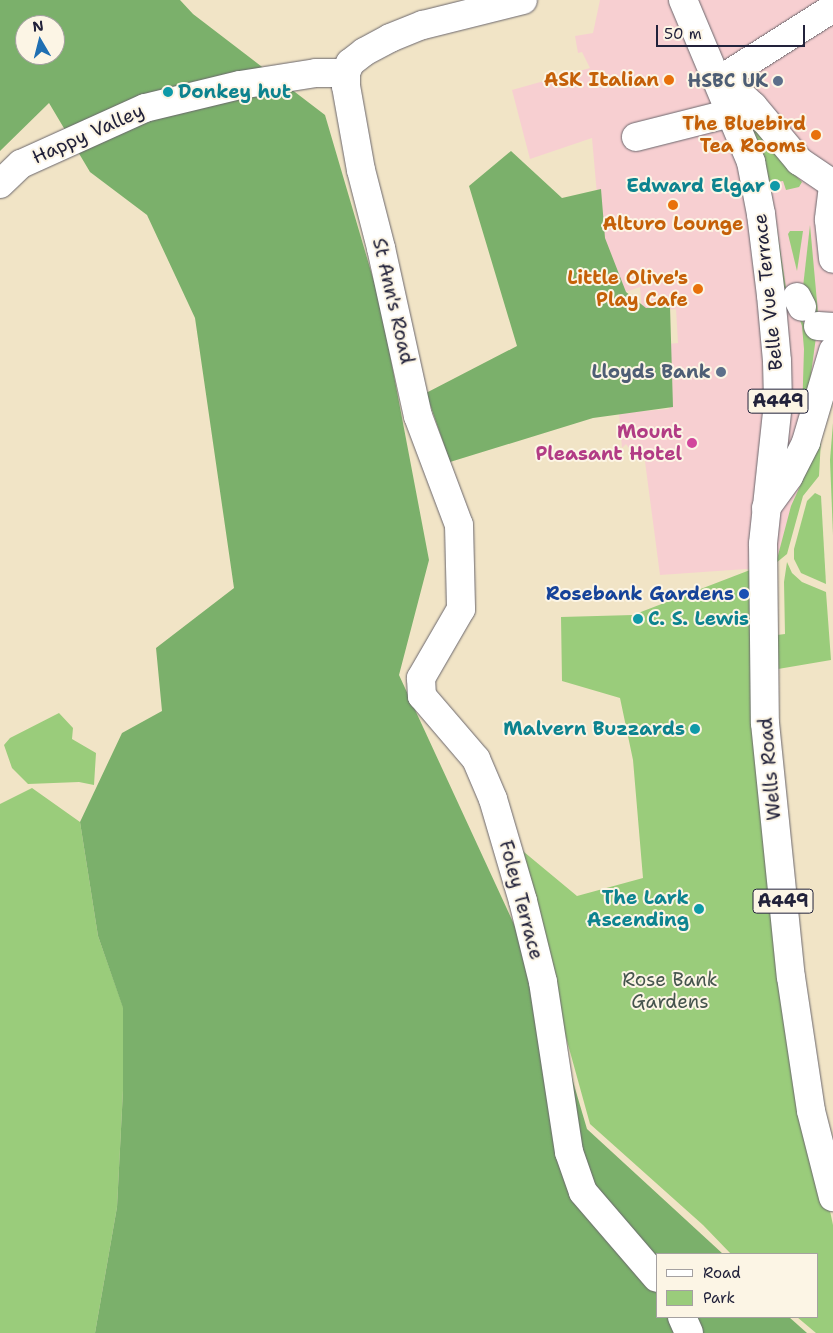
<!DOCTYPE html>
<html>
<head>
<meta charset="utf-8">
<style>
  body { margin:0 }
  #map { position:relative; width:833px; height:1333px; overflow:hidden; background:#f1e4c6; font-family:"Shantell Sans",sans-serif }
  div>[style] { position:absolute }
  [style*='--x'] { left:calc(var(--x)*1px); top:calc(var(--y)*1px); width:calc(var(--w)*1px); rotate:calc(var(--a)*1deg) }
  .built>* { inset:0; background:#f7cfd1 }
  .green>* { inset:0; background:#9acc7b }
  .forest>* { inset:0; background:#7bb06b }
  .roads { filter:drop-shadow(0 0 1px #6a666c) drop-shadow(0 0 1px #6a666c) }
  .minor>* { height:28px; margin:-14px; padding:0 14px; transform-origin:14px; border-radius:14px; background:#fff }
  .major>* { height:28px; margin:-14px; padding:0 14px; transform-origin:14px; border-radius:14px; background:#fff }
  .highway>* { height:28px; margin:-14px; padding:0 14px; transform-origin:14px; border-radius:14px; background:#fff }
  .dots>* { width:14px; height:14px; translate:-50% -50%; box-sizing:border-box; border:2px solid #fcf5e5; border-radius:50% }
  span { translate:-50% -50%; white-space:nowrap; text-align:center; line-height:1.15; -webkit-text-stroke:4px #fcf5e5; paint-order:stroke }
  .shield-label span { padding:1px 4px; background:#fcf5e5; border:1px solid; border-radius:4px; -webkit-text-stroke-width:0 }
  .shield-label { font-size:18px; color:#22223b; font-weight:700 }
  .food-label { font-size:19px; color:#c56008; font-weight:700 }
  .right { translate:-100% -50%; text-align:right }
  .service-label { font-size:19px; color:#4e5e75; font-weight:700 }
  .culture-label { font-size:19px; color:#0d838f; font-weight:700 }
  .left { translate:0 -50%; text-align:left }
  .street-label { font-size:19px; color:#22223b }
  .hotel-label { font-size:19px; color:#b23c85; font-weight:700 }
  .transit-label { font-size:19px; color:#164399; font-weight:700 }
  .park-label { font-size:19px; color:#46554e }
  .legend { position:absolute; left:656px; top:1253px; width:162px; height:65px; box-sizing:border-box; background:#fcf5e5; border:1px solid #a5a1a1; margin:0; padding:6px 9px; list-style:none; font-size:15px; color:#22223b }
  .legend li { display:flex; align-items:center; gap:10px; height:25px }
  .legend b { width:25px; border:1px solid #a5a1a1 }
  .north { position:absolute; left:15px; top:15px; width:50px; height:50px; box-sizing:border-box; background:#fcf5e5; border:1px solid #a5a1a1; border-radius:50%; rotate:352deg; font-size:14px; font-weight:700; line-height:20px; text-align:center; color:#22223b }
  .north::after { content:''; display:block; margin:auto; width:18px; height:22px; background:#1f6fb2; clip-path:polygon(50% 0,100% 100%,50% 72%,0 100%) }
  .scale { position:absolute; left:656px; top:25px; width:149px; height:22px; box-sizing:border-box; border:2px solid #22223b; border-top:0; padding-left:6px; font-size:15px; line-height:18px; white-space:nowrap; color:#22223b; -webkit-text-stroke:4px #fcf5e5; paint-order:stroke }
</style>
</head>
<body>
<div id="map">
  <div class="built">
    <i style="clip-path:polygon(600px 0,833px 0,833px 386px,774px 567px,660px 575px,644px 454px,634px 455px,626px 444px,622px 448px,619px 413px,669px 409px,667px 344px,678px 343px,676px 309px,642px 312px,640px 287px,623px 293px,601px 240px,592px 138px,530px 159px,512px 90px,590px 68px,582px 52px,578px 53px,575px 36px,593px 33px)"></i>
  </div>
  <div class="green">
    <i style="clip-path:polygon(755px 123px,776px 155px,802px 182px,799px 187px,786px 190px,783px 181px,770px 183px,786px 288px,782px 288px,750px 128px)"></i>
    <i style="clip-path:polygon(810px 225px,818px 313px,814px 317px,803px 287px)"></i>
    <i style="clip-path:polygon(790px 231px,803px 231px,797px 271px,788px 234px)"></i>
    <i style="clip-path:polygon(796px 309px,803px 322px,816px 337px,809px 389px,802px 414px,804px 349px,802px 326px)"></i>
    <i style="clip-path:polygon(833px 423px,833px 535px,830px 460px)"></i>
    <i style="clip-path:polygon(821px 440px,819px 476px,803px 496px,787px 554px,776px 563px,791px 506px)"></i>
    <i style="clip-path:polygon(815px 493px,821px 496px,826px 584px,801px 573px,794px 559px,794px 549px,807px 501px)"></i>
    <i style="clip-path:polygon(787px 562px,792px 573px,802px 582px,826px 592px,831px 660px,778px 669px,777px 635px,785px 634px,784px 582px)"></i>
    <i style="clip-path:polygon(750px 570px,786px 1004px,833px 1225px,833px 1333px,816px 1333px,797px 1317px,817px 1317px,817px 1254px,731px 1254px,703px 1225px,590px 1124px,512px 842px,577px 896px,643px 878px,633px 760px,620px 698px,562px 681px,561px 617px,633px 615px)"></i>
    <i style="clip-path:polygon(59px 713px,73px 728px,72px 739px,96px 753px,94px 785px,79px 782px,28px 784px,12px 768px,4px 745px,10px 738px)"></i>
    <i style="clip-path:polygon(32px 788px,80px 822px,98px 936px,123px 1007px,123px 1090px,117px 1207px,95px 1333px,0 1333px,0 804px)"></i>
  </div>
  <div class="forest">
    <i style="clip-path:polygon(evenodd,0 0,180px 0,193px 14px,325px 115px,380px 302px,429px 560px,399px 675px,549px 1000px,587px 1129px,723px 1254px,657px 1254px,657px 1317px,789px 1317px,807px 1333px,95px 1333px,117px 1207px,123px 1090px,123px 1008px,98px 936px,80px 822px,122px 733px,162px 711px,156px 648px,234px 588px,195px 318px,147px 215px,90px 172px,49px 103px,0 151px,0 0,25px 25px,55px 25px,55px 55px,25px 55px,25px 25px)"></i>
    <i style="clip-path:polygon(511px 151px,562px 198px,601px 189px,605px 238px,626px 292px,646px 308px,670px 306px,673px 407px,593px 418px,450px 462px,426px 393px,517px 346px,469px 186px)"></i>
  </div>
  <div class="roads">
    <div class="minor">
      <i style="--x:346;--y:73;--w:13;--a:90"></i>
      <i style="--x:346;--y:86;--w:85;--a:79.9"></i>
      <i style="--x:361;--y:170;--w:81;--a:75.6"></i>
      <i style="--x:381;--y:248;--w:172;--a:77.6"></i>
      <i style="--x:418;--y:416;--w:116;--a:69.4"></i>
      <i style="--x:459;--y:525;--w:84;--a:88.6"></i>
      <i style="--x:461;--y:609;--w:80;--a:120.1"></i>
      <i style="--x:421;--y:678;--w:18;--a:87"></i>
      <i style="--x:422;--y:696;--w:83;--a:49.4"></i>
      <i style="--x:476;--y:759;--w:43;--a:67"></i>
      <i style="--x:493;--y:799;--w:106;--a:73.6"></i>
      <i style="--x:523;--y:901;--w:83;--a:76.1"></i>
      <i style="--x:543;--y:982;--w:172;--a:81.3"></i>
      <i style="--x:569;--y:1152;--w:42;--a:70.7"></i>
      <i style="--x:583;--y:1192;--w:113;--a:49.3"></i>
      <i style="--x:718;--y:81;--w:136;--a:-32.4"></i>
      <i style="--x:636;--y:137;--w:98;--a:-14.2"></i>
      <i style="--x:0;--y:184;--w:29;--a:-44"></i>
      <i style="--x:21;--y:164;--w:136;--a:-24.3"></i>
      <i style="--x:145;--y:108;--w:98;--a:-13.6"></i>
      <i style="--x:240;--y:85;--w:77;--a:-9"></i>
      <i style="--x:316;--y:73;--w:30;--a:0"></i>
      <i style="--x:346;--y:73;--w:11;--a:-68"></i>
      <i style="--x:350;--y:63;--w:18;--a:-38"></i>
      <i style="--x:364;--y:52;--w:30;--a:-28"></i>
      <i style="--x:390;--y:38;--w:35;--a:-22"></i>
      <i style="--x:423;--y:25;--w:103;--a:-14"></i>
      <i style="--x:833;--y:186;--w:34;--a:97"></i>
      <i style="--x:829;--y:220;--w:39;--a:84"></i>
      <i style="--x:797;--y:297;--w:11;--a:63"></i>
      <i style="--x:818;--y:326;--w:15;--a:4"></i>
      <i style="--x:766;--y:508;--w:39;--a:-54"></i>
      <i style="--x:789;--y:476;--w:38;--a:-63"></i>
      <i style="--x:806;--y:442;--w:95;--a:-73.5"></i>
      <i style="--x:682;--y:1317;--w:17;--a:66"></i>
    </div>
    <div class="major">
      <i style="--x:718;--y:81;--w:26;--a:31"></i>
      <i style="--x:740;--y:94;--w:18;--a:43"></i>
      <i style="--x:753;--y:106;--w:72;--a:50.1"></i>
      <i style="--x:799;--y:161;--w:41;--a:34.1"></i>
    </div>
    <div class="highway">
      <i style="--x:683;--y:0;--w:176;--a:67.2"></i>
      <i style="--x:751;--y:162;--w:53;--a:79.1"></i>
      <i style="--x:761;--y:214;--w:82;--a:83"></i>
      <i style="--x:771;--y:295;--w:66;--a:84.8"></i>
      <i style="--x:777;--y:361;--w:42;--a:88.6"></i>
      <i style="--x:778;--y:403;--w:142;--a:96.1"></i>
      <i style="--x:763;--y:544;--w:179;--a:89.4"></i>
      <i style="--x:765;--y:723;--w:255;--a:84.2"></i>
      <i style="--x:791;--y:977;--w:135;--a:81.5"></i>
      <i style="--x:811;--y:1111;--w:89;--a:75.7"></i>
    </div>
  </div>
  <div class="dots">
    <i style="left:669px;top:80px;background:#e8710a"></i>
    <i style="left:778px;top:81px;background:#5c6f8a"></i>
    <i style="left:168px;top:92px;background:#0f9aa8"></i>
    <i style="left:816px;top:135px;background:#e8710a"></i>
    <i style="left:775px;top:186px;background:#0f9aa8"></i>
    <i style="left:673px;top:205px;background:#e8710a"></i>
    <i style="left:698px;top:289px;background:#e8710a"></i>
    <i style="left:721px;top:372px;background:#5c6f8a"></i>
    <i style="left:692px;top:443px;background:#d1479c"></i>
    <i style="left:744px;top:594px;background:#1a4fb4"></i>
    <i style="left:638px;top:619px;background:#0f9aa8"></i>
    <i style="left:695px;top:729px;background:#0f9aa8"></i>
    <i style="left:699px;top:909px;background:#0f9aa8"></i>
  </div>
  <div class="shield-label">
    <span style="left:778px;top:401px">A449</span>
    <span style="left:783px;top:901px">A449</span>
  </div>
  <div class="food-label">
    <span class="right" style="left:659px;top:80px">ASK Italian</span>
    <span class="right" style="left:806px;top:135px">The Bluebird<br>Tea Rooms</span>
    <span style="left:673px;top:224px">Alturo Lounge</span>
    <span class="right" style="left:688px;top:289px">Little Olive's<br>Play Cafe</span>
  </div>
  <div class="service-label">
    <span class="right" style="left:768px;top:81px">HSBC UK</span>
    <span class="right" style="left:711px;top:372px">Lloyds Bank</span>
  </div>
  <div class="culture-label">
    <span class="left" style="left:178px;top:92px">Donkey hut</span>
    <span class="right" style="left:765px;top:186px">Edward Elgar</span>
    <span class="left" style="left:648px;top:619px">C. S. Lewis</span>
    <span class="right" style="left:685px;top:729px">Malvern Buzzards</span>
    <span class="right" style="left:689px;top:909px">The Lark<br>Ascending</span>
  </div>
  <div class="street-label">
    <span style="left:88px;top:134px;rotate:-24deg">Happy Valley</span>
    <span style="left:768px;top:292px;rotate:-96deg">Belle Vue Terrace</span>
    <span style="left:393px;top:301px;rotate:77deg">St Ann's Road</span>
    <span style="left:770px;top:769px;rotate:-95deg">Wells Road</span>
    <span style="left:521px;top:900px;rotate:75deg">Foley Terrace</span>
  </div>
  <div class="hotel-label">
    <span class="right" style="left:682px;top:443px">Mount<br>Pleasant Hotel</span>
  </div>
  <div class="transit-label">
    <span class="right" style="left:734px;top:594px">Rosebank Gardens</span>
  </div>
  <div class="park-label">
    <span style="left:670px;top:991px">Rose Bank<br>Gardens</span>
  </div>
  <ul class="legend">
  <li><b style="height:6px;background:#fff"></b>Road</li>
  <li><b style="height:14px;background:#9acc7b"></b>Park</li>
  </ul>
  <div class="north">N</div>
  <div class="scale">50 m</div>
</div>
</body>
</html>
